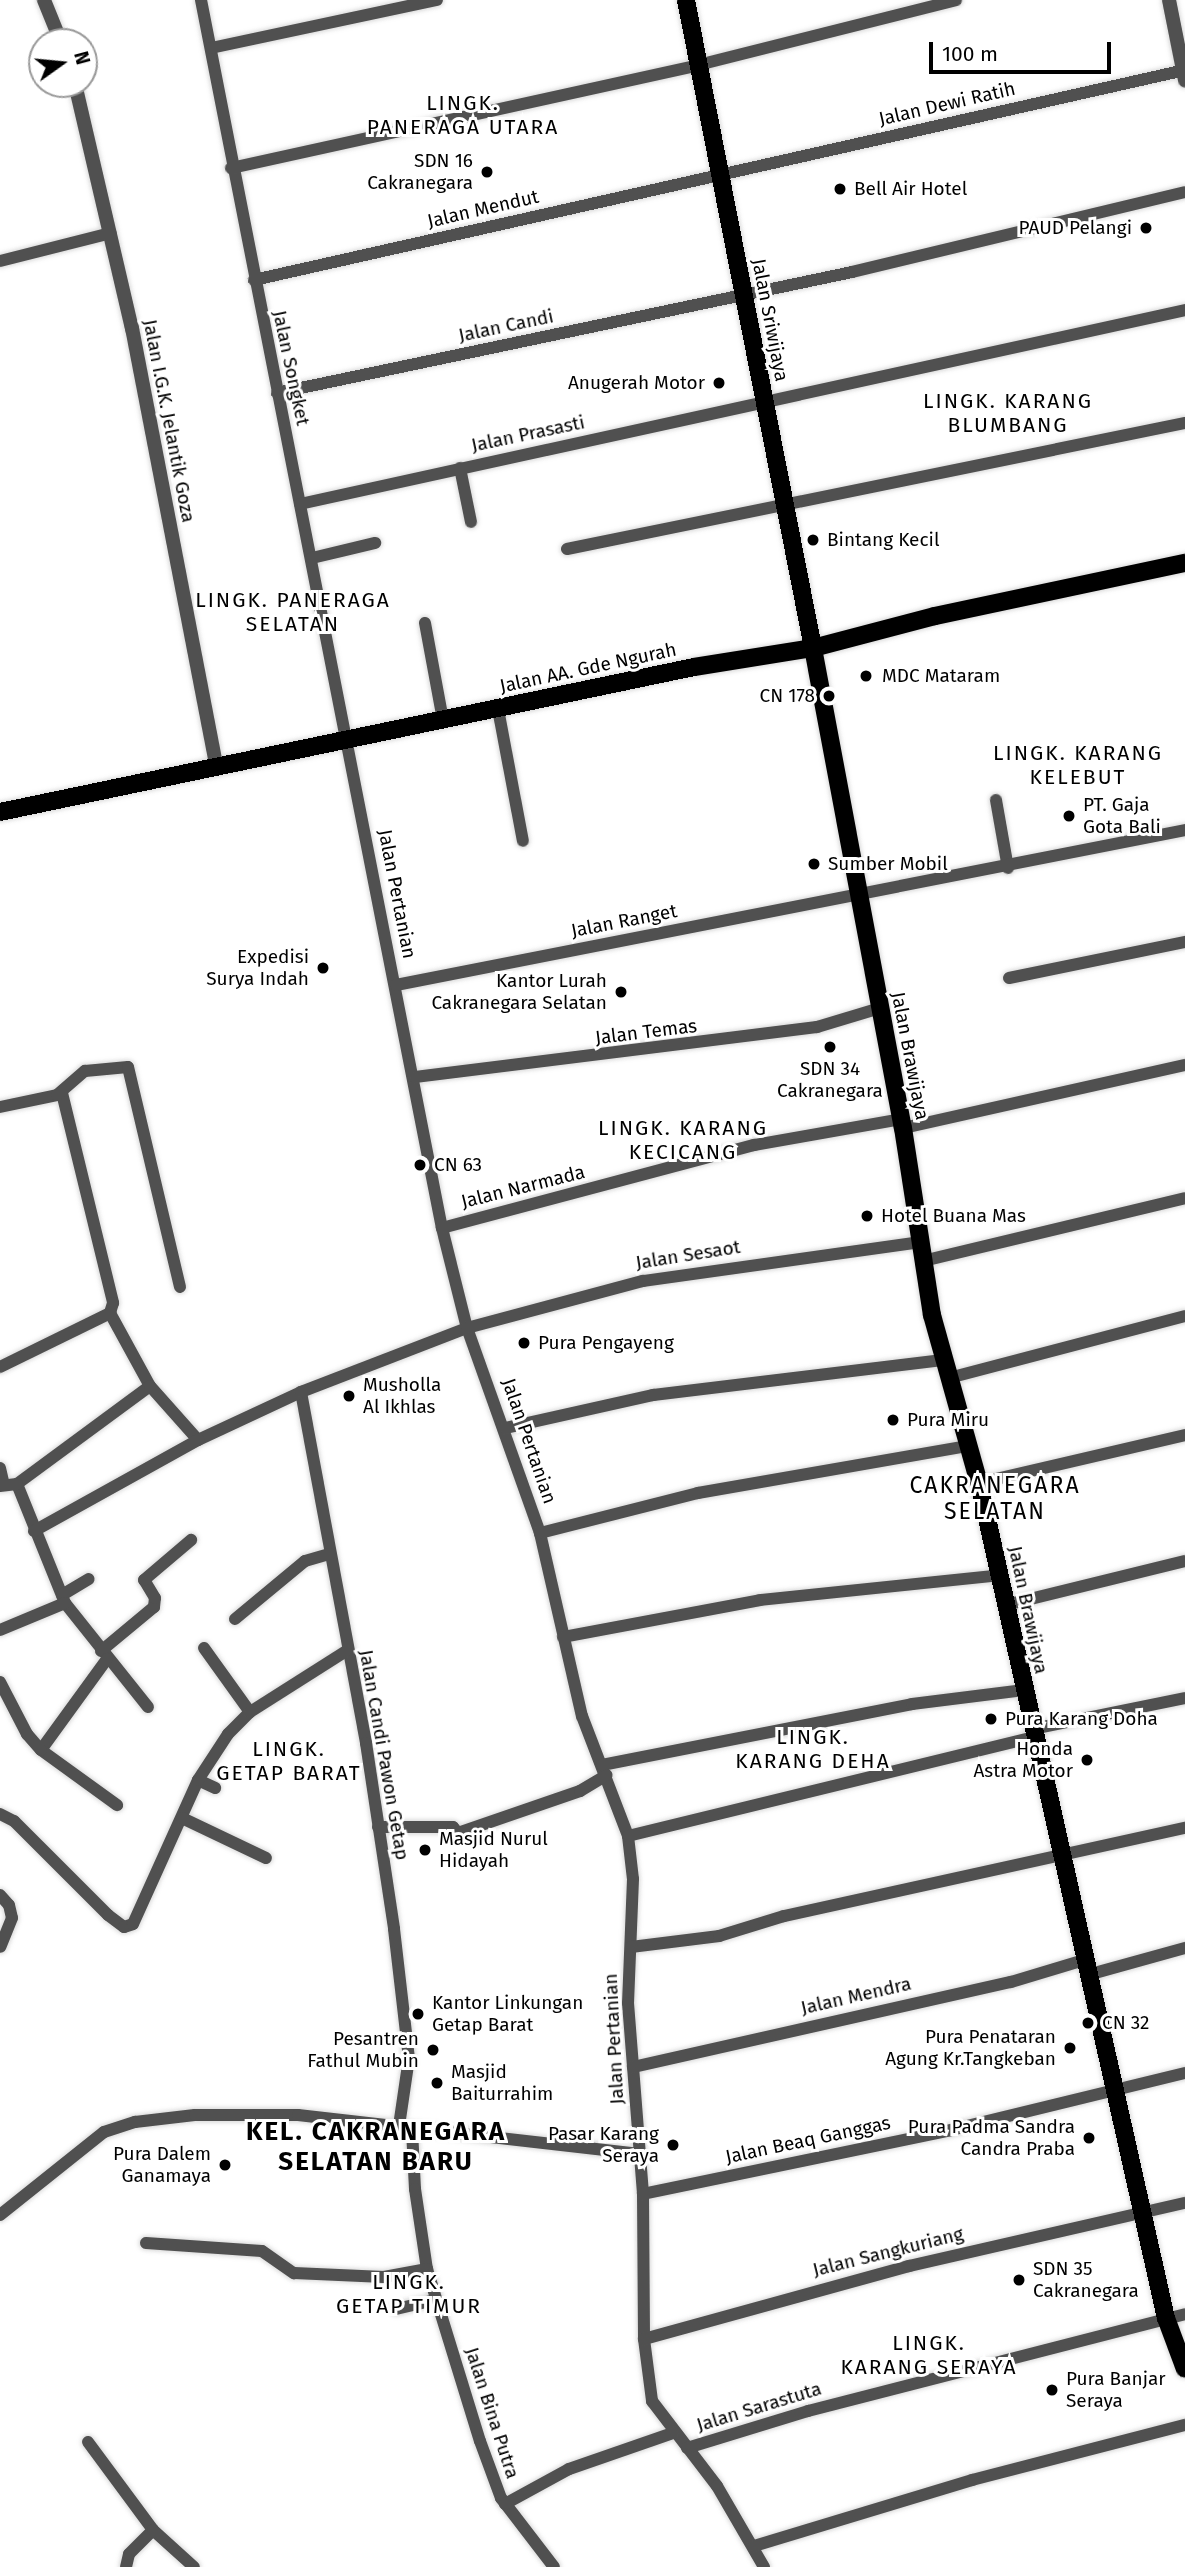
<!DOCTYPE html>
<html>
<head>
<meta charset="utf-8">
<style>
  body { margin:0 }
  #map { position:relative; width:1185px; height:2567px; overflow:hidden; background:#fff; font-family:"Fira Sans",sans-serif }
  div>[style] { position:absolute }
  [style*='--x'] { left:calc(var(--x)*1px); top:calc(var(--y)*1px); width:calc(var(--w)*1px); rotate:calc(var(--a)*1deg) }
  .roads { filter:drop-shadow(0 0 2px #dbdbdb) drop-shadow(0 0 2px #dbdbdb) }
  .minor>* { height:12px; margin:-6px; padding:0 6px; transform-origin:6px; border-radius:6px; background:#505050 }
  .tertiary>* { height:14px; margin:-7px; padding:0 7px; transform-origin:7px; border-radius:7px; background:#505050 }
  .primary>* { height:18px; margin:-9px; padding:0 9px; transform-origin:9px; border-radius:9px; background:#000 }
  .dots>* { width:19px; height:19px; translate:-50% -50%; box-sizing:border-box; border:4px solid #fff; border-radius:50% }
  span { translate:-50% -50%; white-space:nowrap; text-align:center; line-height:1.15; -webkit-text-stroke:6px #fff; paint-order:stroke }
  .street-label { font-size:19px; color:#000 }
  .poi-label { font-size:19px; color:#000 }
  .right { translate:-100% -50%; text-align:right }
  .left { translate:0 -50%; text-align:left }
  .neighbourhood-label { font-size:21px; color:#000; letter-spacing:2px }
  .quarter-label { font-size:23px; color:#000; letter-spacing:2px }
  .district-label { font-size:26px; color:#000; font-weight:700; letter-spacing:2px }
  .north { position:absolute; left:28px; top:28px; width:70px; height:70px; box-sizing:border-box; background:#fff; border:2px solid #999; border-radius:50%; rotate:75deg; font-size:19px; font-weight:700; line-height:28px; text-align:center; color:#000 }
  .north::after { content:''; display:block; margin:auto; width:24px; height:32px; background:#000; clip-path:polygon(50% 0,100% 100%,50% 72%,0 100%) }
  .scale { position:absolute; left:929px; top:42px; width:182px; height:32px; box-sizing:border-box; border:4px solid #000; border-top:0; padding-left:9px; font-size:21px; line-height:24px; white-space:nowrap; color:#000; -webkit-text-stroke:5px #fff; paint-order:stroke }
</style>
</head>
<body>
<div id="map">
  <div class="roads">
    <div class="minor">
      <i style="--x:201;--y:0;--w:1251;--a:78.9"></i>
      <i style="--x:442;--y:1228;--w:103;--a:76"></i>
      <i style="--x:467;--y:1328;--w:218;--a:70.4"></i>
      <i style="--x:540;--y:1533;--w:188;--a:77.1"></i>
      <i style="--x:582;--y:1716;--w:129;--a:69"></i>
      <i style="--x:628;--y:1836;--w:43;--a:83.4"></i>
      <i style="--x:633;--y:1879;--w:124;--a:92.3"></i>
      <i style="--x:628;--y:2003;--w:192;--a:85.5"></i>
      <i style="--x:643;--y:2194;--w:145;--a:89.6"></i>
      <i style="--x:644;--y:2339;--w:63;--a:82.6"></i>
      <i style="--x:652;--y:2401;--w:107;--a:52.6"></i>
      <i style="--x:717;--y:2486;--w:94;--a:59.9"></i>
      <i style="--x:211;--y:48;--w:231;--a:-12"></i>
      <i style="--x:231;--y:168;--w:478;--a:-12.4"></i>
      <i style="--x:698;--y:65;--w:266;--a:-14.1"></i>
      <i style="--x:0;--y:261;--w:114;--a:-14.2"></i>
      <i style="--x:254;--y:280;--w:954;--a:-12.71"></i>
      <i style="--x:277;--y:393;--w:588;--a:-11.88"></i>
      <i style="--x:852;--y:272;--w:342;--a:-13.5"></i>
      <i style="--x:460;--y:468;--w:55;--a:78.5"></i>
      <i style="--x:300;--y:504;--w:906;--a:-12.36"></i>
      <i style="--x:567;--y:549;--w:631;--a:-11.52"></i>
      <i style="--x:312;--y:558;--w:65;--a:-13.4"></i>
      <i style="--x:425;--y:623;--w:99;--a:79.5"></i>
      <i style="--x:498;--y:709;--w:134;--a:79.3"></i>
      <i style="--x:996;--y:800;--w:69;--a:80"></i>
      <i style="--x:1009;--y:978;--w:180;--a:-11.6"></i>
      <i style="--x:396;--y:985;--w:804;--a:-11.11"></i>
      <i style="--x:415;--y:1077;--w:405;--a:-7.1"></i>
      <i style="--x:817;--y:1027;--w:66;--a:-16.8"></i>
      <i style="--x:62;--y:1093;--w:216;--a:76.3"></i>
      <i style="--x:113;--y:1303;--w:10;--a:107"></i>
      <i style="--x:0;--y:1107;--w:58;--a:-11.9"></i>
      <i style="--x:57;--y:1095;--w:37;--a:-41"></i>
      <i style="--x:85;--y:1071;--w:43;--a:-5.3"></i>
      <i style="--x:128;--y:1067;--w:226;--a:76.7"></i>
      <i style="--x:903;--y:1128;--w:289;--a:-12.6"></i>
      <i style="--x:442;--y:1228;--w:323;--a:-14.9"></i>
      <i style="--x:754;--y:1145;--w:149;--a:-10"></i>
      <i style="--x:923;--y:1261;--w:269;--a:-13.5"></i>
      <i style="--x:110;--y:1313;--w:83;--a:61.3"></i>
      <i style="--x:0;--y:1367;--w:123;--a:-26.1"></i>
      <i style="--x:949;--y:1378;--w:244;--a:-14.7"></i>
      <i style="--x:301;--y:1392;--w:357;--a:79.5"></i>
      <i style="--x:366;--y:1743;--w:188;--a:81.4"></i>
      <i style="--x:394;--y:1929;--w:130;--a:83.4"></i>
      <i style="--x:409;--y:2058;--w:69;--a:98.4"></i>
      <i style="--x:505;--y:1428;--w:152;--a:-12.6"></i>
      <i style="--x:653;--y:1395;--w:292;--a:-6.9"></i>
      <i style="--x:0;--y:1468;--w:17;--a:77"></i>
      <i style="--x:979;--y:1483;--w:212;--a:-13.1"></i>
      <i style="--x:17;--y:1484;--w:165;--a:-36.4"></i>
      <i style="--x:150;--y:1386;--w:72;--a:48.4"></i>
      <i style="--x:198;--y:1440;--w:114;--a:-25"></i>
      <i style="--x:301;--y:1392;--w:178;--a:-21.1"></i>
      <i style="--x:467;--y:1328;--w:182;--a:-15"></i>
      <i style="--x:643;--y:1281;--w:280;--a:-8"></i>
      <i style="--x:17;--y:1484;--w:128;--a:68"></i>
      <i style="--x:65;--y:1603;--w:133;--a:51.4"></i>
      <i style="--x:0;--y:1486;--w:17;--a:-7"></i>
      <i style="--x:34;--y:1531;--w:188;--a:-29"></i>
      <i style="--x:540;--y:1533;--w:163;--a:-14.2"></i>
      <i style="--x:698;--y:1493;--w:274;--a:-9.9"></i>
      <i style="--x:62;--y:1595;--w:31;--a:-31"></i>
      <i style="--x:1006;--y:1605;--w:184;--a:-13.8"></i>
      <i style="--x:235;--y:1619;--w:91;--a:-39.6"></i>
      <i style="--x:305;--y:1561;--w:26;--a:-16"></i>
      <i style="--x:0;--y:1630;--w:70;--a:-22.6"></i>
      <i style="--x:563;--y:1637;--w:200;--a:-10.6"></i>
      <i style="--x:760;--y:1600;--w:241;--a:-5.9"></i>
      <i style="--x:204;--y:1648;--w:79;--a:54.3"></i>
      <i style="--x:101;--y:1651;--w:69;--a:-39.7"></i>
      <i style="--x:154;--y:1607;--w:9;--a:-84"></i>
      <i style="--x:155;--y:1598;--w:21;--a:-121"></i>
      <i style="--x:144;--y:1580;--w:62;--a:-40.4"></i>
      <i style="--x:107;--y:1659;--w:112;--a:126"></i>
      <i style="--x:41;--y:1750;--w:94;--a:35.9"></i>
      <i style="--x:0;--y:1682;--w:59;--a:62.6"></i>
      <i style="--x:27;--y:1734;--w:21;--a:49"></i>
      <i style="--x:1033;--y:1729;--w:155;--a:-11.5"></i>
      <i style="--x:602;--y:1765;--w:316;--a:-11.1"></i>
      <i style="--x:912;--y:1704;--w:113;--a:-7.1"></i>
      <i style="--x:198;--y:1780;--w:19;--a:25"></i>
      <i style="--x:0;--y:1814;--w:16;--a:27"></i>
      <i style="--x:14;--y:1821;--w:133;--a:45"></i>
      <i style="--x:108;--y:1915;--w:20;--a:37"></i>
      <i style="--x:124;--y:1927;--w:9;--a:-18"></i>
      <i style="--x:133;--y:1924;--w:158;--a:-65.7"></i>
      <i style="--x:198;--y:1780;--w:55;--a:-56.9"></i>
      <i style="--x:228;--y:1734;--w:31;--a:-45"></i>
      <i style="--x:250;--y:1712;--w:114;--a:-32.4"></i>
      <i style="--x:182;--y:1818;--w:93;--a:25.5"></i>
      <i style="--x:378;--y:1827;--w:75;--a:0"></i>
      <i style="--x:453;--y:1827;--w:8;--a:50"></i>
      <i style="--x:458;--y:1833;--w:129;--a:-19"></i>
      <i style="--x:580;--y:1791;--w:31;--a:-31"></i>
      <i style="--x:628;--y:1836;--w:418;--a:-13.7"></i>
      <i style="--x:0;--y:1895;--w:13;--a:48"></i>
      <i style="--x:9;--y:1905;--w:13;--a:77"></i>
      <i style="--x:12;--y:1918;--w:31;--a:112"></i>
      <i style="--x:631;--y:1947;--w:89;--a:-7.1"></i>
      <i style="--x:719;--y:1936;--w:68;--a:-17.1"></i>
      <i style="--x:784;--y:1916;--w:411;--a:-12.4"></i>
      <i style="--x:1091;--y:1974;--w:98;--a:-15.5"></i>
      <i style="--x:633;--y:2067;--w:387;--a:-12.7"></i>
      <i style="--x:1011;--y:1982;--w:79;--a:-16.8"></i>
      <i style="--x:412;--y:2130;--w:59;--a:87.1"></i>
      <i style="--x:415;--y:2189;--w:81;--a:81.5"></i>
      <i style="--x:427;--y:2269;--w:180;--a:72.9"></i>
      <i style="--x:480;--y:2441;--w:61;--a:69.8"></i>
      <i style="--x:501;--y:2498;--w:87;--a:52.5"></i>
      <i style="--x:643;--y:2194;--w:315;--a:-11.7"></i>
      <i style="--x:951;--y:2130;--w:241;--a:-13.7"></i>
      <i style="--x:0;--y:2215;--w:133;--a:-38.6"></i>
      <i style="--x:104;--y:2132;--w:33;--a:-18"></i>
      <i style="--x:135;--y:2122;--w:60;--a:-6.7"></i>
      <i style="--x:195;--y:2115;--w:103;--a:0"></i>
      <i style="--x:298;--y:2115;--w:344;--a:6.5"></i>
      <i style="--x:146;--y:2243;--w:116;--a:3.9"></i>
      <i style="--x:262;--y:2251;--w:39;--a:35"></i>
      <i style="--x:294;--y:2273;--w:90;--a:2.5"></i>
      <i style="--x:384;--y:2277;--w:44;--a:-10.5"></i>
      <i style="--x:396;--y:2309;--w:40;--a:-13"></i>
      <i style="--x:644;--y:2339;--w:275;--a:-15.4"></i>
      <i style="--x:909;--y:2266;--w:283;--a:-12.9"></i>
      <i style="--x:88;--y:2442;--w:109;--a:53.5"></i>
      <i style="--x:687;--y:2448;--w:127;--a:-17"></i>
      <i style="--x:808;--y:2411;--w:389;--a:-14.4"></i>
      <i style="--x:505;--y:2504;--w:73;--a:-28.7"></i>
      <i style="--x:569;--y:2469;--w:110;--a:-19.1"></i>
      <i style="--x:754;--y:2546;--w:228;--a:-16.8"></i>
      <i style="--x:972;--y:2480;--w:220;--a:-14.5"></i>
      <i style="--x:126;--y:2567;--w:13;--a:-77"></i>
      <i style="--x:129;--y:2554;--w:34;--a:-45"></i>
      <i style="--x:153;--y:2530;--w:55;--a:42.1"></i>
    </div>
    <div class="tertiary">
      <i style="--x:44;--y:0;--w:45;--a:68"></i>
      <i style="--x:1169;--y:0;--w:82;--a:78.7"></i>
      <i style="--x:75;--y:84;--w:251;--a:76.9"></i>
      <i style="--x:132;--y:328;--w:448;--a:79.1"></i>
    </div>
    <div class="primary">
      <i style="--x:686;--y:0;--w:660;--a:78.91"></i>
      <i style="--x:813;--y:648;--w:488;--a:79.4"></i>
      <i style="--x:903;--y:1128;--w:189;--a:81.2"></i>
      <i style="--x:932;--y:1315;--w:174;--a:74.4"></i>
      <i style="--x:979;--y:1483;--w:856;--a:77.38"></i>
      <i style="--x:1166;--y:2318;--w:54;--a:69.6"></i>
      <i style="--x:0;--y:812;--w:709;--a:-11.8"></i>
      <i style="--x:694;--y:667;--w:121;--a:-9.1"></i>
      <i style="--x:813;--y:648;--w:126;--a:-14.7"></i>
      <i style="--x:935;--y:616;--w:256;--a:-12"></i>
    </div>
  </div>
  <div class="dots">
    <i style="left:487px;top:172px;background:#000"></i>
    <i style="left:840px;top:189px;background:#000"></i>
    <i style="left:1146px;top:228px;background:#000"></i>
    <i style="left:719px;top:383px;background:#000"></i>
    <i style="left:813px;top:540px;background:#000"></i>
    <i style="left:866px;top:676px;background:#000"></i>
    <i style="left:829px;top:696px;background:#000"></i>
    <i style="left:1069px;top:816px;background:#000"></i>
    <i style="left:814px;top:864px;background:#000"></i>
    <i style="left:323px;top:968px;background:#000"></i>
    <i style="left:621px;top:992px;background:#000"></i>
    <i style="left:830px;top:1047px;background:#000"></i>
    <i style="left:420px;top:1165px;background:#000"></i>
    <i style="left:867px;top:1216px;background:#000"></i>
    <i style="left:524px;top:1343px;background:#000"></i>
    <i style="left:349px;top:1396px;background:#000"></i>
    <i style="left:893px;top:1420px;background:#000"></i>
    <i style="left:991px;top:1719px;background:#000"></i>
    <i style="left:1087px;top:1760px;background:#000"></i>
    <i style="left:425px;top:1850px;background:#000"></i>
    <i style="left:418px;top:2014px;background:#000"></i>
    <i style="left:1088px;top:2023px;background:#000"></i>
    <i style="left:1070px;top:2048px;background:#000"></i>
    <i style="left:433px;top:2050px;background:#000"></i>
    <i style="left:437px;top:2083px;background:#000"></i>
    <i style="left:1089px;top:2138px;background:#000"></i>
    <i style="left:673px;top:2145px;background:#000"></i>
    <i style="left:225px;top:2165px;background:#000"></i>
    <i style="left:1019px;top:2280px;background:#000"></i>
    <i style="left:1052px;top:2390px;background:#000"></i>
  </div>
  <div class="street-label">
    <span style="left:947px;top:104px;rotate:-13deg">Jalan Dewi Ratih</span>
    <span style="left:483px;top:209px;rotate:-13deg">Jalan Mendut</span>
    <span style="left:770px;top:320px;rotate:79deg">Jalan Sriwijaya</span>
    <span style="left:506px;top:326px;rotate:-12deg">Jalan Candi</span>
    <span style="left:291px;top:368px;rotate:78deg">Jalan Songket</span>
    <span style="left:169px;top:421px;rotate:79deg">Jalan I.G.K. Jelantik Goza</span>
    <span style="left:528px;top:434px;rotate:-12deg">Jalan Prasasti</span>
    <span style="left:588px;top:668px;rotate:-12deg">Jalan AA. Gde Ngurah</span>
    <span style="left:397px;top:894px;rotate:79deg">Jalan Pertanian</span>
    <span style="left:624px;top:921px;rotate:-11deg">Jalan Ranget</span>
    <span style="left:646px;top:1032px;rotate:-7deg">Jalan Temas</span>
    <span style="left:910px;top:1056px;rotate:79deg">Jalan Brawijaya</span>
    <span style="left:523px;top:1187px;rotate:-14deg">Jalan Narmada</span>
    <span style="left:688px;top:1255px;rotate:-9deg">Jalan Sesaot</span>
    <span style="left:529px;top:1441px;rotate:71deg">Jalan Pertanian</span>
    <span style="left:1028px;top:1610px;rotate:78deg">Jalan Brawijaya</span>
    <span style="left:384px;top:1755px;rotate:80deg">Jalan Candi Pawon Getap</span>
    <span style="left:856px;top:1996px;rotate:-13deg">Jalan Mendra</span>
    <span style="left:614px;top:2039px;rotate:-93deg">Jalan Pertanian</span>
    <span style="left:808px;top:2140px;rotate:-12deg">Jalan Beaq Ganggas</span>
    <span style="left:888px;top:2252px;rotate:-14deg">Jalan Sangkuriang</span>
    <span style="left:759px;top:2407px;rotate:-17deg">Jalan Sarastuta</span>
    <span style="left:492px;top:2413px;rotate:72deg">Jalan Bina Putra</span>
  </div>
  <div class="poi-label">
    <span class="right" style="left:473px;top:172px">SDN 16<br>Cakranegara</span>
    <span class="left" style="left:854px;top:189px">Bell Air Hotel</span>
    <span class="right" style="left:1132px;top:228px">PAUD Pelangi</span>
    <span class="right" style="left:705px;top:383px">Anugerah Motor</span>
    <span class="left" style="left:827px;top:540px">Bintang Kecil</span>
    <span class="left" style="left:882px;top:676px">MDC Mataram</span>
    <span class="right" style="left:815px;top:696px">CN 178</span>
    <span class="left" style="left:1083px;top:816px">PT. Gaja<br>Gota Bali</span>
    <span class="left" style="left:828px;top:864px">Sumber Mobil</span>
    <span class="right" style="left:309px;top:968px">Expedisi<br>Surya Indah</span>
    <span class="right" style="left:607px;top:992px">Kantor Lurah<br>Cakranegara Selatan</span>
    <span style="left:830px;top:1080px">SDN 34<br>Cakranegara</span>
    <span class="left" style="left:434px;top:1165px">CN 63</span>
    <span class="left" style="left:881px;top:1216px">Hotel Buana Mas</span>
    <span class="left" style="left:538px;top:1343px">Pura Pengayeng</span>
    <span class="left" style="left:363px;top:1396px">Musholla<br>Al Ikhlas</span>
    <span class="left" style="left:907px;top:1420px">Pura Miru</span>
    <span class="left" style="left:1005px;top:1719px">Pura Karang Doha</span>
    <span class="right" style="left:1073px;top:1760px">Honda<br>Astra Motor</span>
    <span class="left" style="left:439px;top:1850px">Masjid Nurul<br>Hidayah</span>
    <span class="left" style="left:432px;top:2014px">Kantor Linkungan<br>Getap Barat</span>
    <span class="left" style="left:1102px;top:2023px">CN 32</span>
    <span class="right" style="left:1056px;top:2048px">Pura Penataran<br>Agung Kr.Tangkeban</span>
    <span class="right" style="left:419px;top:2050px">Pesantren<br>Fathul Mubin</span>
    <span class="left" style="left:451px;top:2083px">Masjid<br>Baiturrahim</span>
    <span class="right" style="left:1075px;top:2138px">Pura Padma Sandra<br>Candra Praba</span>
    <span class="right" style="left:659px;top:2145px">Pasar Karang<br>Seraya</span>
    <span class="right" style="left:211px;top:2165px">Pura Dalem<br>Ganamaya</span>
    <span class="left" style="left:1033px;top:2280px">SDN 35<br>Cakranegara</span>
    <span class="left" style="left:1066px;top:2390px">Pura Banjar<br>Seraya</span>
  </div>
  <div class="neighbourhood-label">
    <span style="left:463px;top:115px">LINGK.<br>PANERAGA UTARA</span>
    <span style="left:1008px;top:413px">LINGK. KARANG<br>BLUMBANG</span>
    <span style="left:293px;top:612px">LINGK. PANERAGA<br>SELATAN</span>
    <span style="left:1078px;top:765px">LINGK. KARANG<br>KELEBUT</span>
    <span style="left:683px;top:1140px">LINGK. KARANG<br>KECICANG</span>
    <span style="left:813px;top:1749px">LINGK.<br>KARANG DEHA</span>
    <span style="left:289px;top:1761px">LINGK.<br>GETAP BARAT</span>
    <span style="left:409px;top:2294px">LINGK.<br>GETAP TIMUR</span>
    <span style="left:929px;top:2355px">LINGK.<br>KARANG SERAYA</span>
  </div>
  <div class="quarter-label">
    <span style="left:995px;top:1498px">CAKRANEGARA<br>SELATAN</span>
  </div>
  <div class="district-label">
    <span style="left:376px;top:2147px">KEL. CAKRANEGARA<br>SELATAN BARU</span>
  </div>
  <div class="north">N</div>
  <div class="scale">100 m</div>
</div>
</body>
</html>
